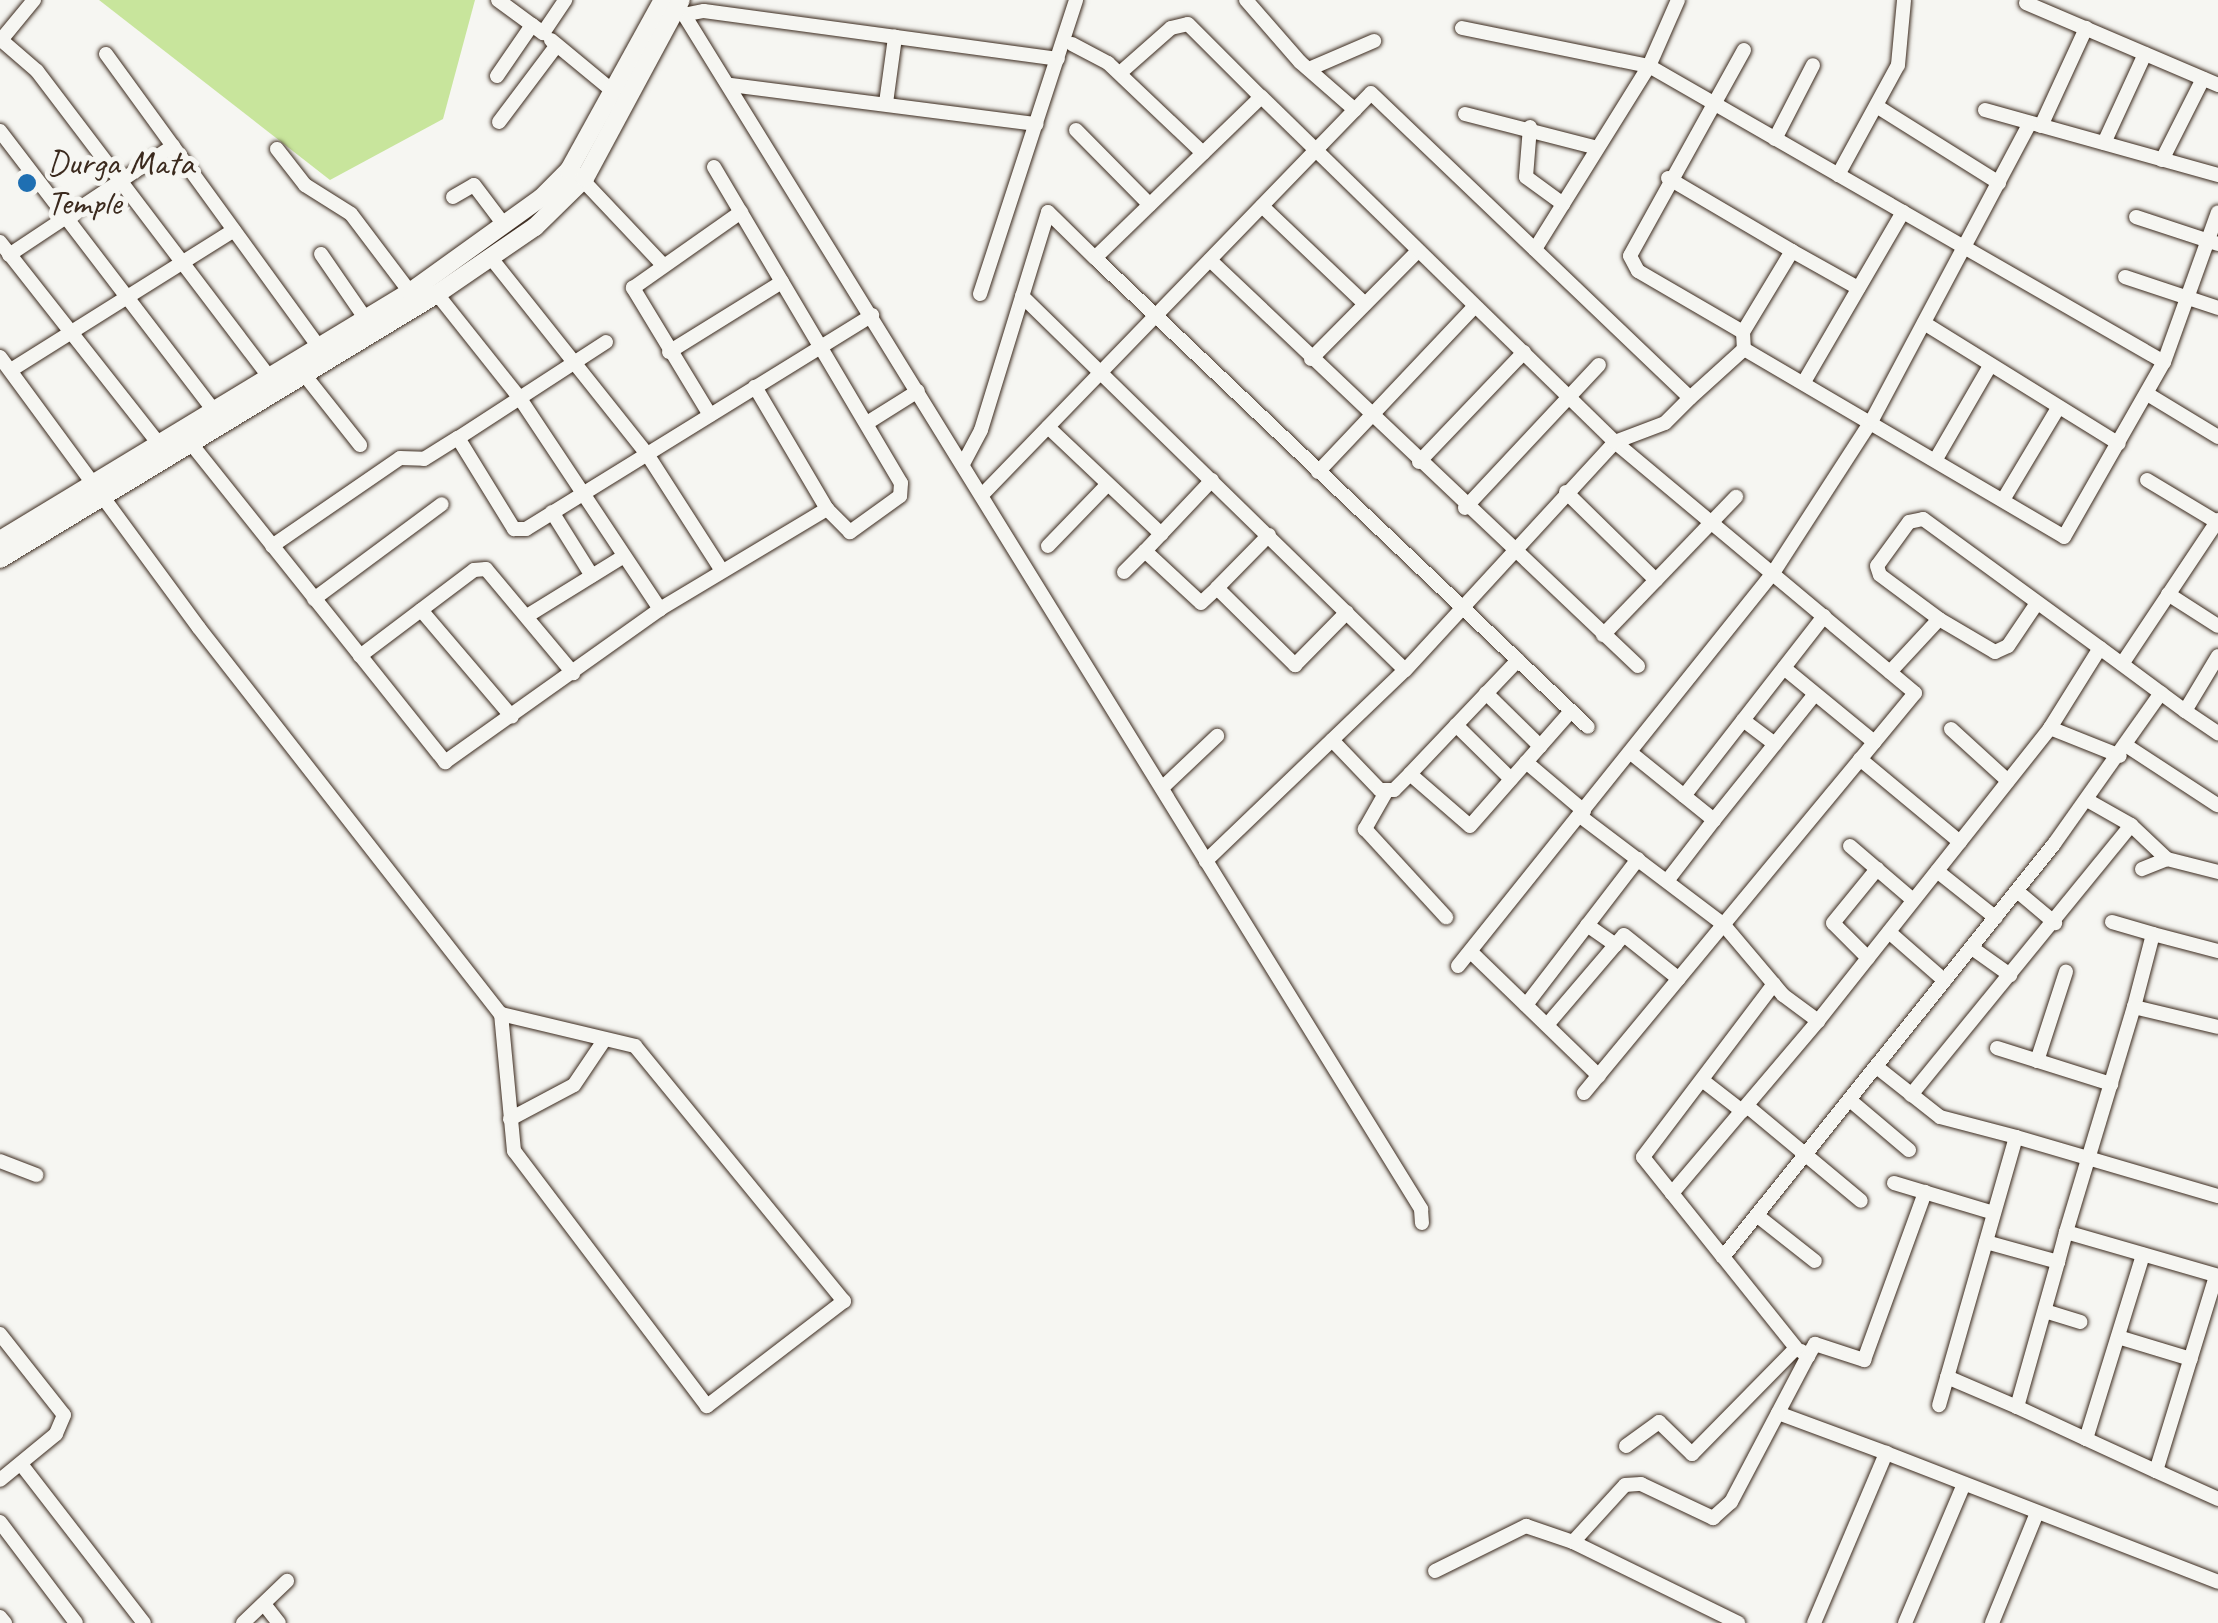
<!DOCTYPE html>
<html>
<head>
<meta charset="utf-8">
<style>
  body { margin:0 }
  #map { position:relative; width:2218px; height:1623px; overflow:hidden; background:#f6f6f2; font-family:Caveat,sans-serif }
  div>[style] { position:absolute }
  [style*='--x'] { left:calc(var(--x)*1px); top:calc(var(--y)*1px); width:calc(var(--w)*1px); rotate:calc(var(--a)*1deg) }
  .green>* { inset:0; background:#c8e59c }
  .roads { filter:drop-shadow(0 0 2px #3b2a1e) drop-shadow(0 0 2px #3b2a1e) }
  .minor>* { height:14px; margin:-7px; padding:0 7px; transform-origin:7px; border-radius:7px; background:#f6f6f2 }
  .secondary>* { height:18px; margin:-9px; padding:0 9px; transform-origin:9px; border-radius:9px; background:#f6f6f2 }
  .dots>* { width:28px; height:28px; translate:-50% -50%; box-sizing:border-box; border:5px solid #f6f6f2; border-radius:50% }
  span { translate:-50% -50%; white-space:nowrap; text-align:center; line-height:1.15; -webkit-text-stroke:10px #f6f6f2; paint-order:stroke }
  .poi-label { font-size:35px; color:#3b2a1e }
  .left { translate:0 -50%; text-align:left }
</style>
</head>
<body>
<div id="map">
  <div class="green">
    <i style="clip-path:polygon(99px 0,475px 0,443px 119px,330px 180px)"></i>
  </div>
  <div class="roads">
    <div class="minor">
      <i style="--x:498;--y:0;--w:42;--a:36.3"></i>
      <i style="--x:675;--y:0;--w:1421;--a:58.32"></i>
      <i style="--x:1421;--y:1209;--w:14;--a:86"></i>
      <i style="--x:1246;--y:0;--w:82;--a:48.9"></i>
      <i style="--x:1300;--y:62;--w:73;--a:41.1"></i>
      <i style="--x:1678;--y:0;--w:72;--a:113.7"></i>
      <i style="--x:1649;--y:66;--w:594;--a:29.89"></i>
      <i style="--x:2026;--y:3;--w:209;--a:23.1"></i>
      <i style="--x:688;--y:14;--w:16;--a:-11"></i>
      <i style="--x:704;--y:11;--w:357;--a:7.7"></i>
      <i style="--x:1462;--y:28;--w:191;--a:11.5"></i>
      <i style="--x:1649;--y:66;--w:216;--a:121.9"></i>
      <i style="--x:0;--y:39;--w:49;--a:40.9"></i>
      <i style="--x:37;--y:71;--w:384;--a:52.8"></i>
      <i style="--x:1;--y:40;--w:52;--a:-50.5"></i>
      <i style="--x:551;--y:40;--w:83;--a:39.6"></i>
      <i style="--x:1072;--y:44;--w:41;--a:27.8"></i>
      <i style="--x:1108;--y:63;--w:131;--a:43.5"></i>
      <i style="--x:1744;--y:50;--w:235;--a:119"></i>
      <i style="--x:1630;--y:256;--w:17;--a:62"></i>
      <i style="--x:1638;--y:271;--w:121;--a:30.2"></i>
      <i style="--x:1743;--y:332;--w:17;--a:87"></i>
      <i style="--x:106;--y:54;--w:362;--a:54"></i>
      <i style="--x:1309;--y:69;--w:71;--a:-23.3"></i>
      <i style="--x:1120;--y:73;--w:68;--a:-41.4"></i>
      <i style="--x:1171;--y:28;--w:17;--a:-13"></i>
      <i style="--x:1188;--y:24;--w:103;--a:45"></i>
      <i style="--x:497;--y:76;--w:62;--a:-55.5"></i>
      <i style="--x:532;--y:25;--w:14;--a:36"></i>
      <i style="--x:543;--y:33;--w:40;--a:-56"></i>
      <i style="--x:731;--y:85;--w:308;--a:7.3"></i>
      <i style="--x:886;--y:103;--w:67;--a:-82.2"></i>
      <i style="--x:1878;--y:107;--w:143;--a:32.1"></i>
      <i style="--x:1985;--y:110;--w:242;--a:15.6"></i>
      <i style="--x:1465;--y:114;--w:136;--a:14.4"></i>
      <i style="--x:499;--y:122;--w:96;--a:-53"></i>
      <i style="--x:2041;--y:126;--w:108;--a:-65.3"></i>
      <i style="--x:1530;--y:127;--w:50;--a:94.6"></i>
      <i style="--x:1526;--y:177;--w:46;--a:36.1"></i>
      <i style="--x:1076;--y:130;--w:105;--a:45.4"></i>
      <i style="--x:0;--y:131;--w:351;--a:52.6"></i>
      <i style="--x:1775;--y:139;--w:83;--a:-62.8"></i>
      <i style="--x:2104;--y:143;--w:98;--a:-65.3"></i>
      <i style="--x:277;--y:149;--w:46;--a:52.1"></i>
      <i style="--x:305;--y:185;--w:54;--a:32.2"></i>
      <i style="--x:351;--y:214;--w:98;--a:52.9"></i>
      <i style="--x:2162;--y:160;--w:91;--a:-63.2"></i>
      <i style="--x:714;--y:167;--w:367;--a:59.4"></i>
      <i style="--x:901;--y:483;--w:13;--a:94"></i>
      <i style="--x:900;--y:496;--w:62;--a:144.2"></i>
      <i style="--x:850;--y:532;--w:33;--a:-135"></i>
      <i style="--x:577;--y:174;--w:124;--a:46.6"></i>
      <i style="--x:1838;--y:175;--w:125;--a:-61.4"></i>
      <i style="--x:1898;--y:65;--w:65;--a:-84.7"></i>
      <i style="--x:1668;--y:178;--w:144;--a:30.5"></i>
      <i style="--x:1792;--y:251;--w:95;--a:121.2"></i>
      <i style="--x:453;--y:197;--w:24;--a:-30"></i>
      <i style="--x:474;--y:185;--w:51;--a:52.9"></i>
      <i style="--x:1262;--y:206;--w:142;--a:43.6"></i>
      <i style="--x:2136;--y:217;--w:86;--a:18.2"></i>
      <i style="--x:0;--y:242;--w:256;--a:51.8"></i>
      <i style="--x:1792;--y:251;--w:76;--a:29.3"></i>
      <i style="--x:321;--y:254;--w:78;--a:55.5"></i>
      <i style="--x:9;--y:255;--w:197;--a:-33.6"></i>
      <i style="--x:491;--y:258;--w:251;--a:51.5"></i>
      <i style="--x:647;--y:454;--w:139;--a:57.3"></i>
      <i style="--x:1210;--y:260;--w:590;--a:43.49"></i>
      <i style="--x:2125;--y:277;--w:98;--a:18.4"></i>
      <i style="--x:437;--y:294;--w:132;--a:51.5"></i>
      <i style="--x:519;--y:397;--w:255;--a:56.4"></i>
      <i style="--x:660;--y:609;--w:195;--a:-30.9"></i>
      <i style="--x:827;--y:509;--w:142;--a:-120.5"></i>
      <i style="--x:980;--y:294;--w:309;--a:-71.9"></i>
      <i style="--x:1022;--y:296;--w:535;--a:44.32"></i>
      <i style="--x:1924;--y:323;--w:229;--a:31.8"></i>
      <i style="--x:606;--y:342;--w:176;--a:147"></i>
      <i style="--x:458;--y:438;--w:107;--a:58.4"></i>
      <i style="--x:514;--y:529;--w:12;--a:0"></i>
      <i style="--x:526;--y:529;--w:407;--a:-31.7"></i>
      <i style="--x:669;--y:352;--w:133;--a:-31.8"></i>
      <i style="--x:0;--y:357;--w:336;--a:53.7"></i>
      <i style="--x:199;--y:628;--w:490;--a:52"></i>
      <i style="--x:1311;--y:359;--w:151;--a:-45.3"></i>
      <i style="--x:11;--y:370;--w:263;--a:-32.1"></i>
      <i style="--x:303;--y:373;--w:92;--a:51.6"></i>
      <i style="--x:1804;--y:382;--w:197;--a:-59.8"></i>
      <i style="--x:2149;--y:395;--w:81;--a:31.3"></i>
      <i style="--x:1690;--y:398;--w:73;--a:-42.2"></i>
      <i style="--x:1744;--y:349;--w:371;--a:30.4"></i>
      <i style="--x:2064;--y:537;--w:202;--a:-60.3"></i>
      <i style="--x:2164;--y:362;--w:159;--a:-70.2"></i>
      <i style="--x:710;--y:415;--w:149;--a:-121.2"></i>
      <i style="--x:633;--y:288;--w:132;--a:-35.1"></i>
      <i style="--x:867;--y:423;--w:60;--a:-32.1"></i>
      <i style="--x:1048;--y:427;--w:156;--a:43.4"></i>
      <i style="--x:189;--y:441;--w:411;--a:51.4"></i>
      <i style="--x:445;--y:762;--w:264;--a:-35.4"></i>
      <i style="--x:1936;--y:459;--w:108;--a:-59.9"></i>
      <i style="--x:1419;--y:462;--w:152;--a:-46.3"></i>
      <i style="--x:963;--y:464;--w:38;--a:-62"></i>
      <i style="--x:981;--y:430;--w:228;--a:-72.9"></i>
      <i style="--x:1048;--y:212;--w:66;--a:44.4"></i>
      <i style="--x:1318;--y:472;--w:228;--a:-46.6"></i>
      <i style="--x:1212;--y:480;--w:98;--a:133.3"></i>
      <i style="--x:1145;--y:551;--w:76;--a:42.9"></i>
      <i style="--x:1201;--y:603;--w:22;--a:-43"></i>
      <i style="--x:2147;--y:480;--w:82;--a:31"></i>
      <i style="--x:1566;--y:492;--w:126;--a:44.4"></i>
      <i style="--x:982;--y:495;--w:559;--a:-45.94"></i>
      <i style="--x:1371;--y:93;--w:441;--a:43.7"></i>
      <i style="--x:1690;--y:398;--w:35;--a:135"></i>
      <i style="--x:1665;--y:423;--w:53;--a:159.2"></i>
      <i style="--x:1615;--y:442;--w:310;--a:132.6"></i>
      <i style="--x:1405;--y:670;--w:276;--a:136.2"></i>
      <i style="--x:2003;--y:500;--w:107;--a:-59.1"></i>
      <i style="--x:1465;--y:508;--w:196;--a:-46.9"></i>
      <i style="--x:552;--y:512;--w:75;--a:58"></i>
      <i style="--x:1269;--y:535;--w:74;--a:134.5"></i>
      <i style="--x:1217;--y:588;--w:110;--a:44.6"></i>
      <i style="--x:1295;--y:665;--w:74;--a:-45.5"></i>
      <i style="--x:272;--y:546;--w:155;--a:-34.5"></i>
      <i style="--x:400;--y:458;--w:24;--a:2"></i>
      <i style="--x:424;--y:459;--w:40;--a:-32"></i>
      <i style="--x:1048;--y:546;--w:86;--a:-45.9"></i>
      <i style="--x:1124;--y:572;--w:30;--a:-45"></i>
      <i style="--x:2168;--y:594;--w:59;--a:32.6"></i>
      <i style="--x:314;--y:599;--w:159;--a:-36.6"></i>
      <i style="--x:421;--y:610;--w:140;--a:49.6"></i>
      <i style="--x:527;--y:616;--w:114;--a:-31.7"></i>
      <i style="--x:1603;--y:635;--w:192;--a:-46.1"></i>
      <i style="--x:2100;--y:648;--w:106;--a:36.5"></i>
      <i style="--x:2185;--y:711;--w:64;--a:-59"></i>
      <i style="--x:360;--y:656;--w:143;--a:-37"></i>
      <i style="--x:474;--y:570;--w:12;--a:-5"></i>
      <i style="--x:486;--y:569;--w:136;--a:50.1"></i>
      <i style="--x:1518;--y:660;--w:157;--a:133.5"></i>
      <i style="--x:1410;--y:774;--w:79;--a:40.9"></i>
      <i style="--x:1470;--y:826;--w:153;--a:-48.7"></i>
      <i style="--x:2122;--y:664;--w:173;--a:-56.3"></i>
      <i style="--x:1784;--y:668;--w:117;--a:39.4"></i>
      <i style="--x:1890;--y:672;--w:72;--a:-47.2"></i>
      <i style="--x:1486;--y:693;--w:76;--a:44.5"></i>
      <i style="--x:2185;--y:711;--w:40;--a:34"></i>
      <i style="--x:1743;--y:720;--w:40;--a:37"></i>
      <i style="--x:1456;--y:725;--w:77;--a:44.5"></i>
      <i style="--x:2050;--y:728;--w:75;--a:21.8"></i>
      <i style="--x:1951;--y:729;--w:77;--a:42.4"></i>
      <i style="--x:1332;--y:740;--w:69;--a:46.2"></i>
      <i style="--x:1380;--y:790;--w:14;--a:0"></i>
      <i style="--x:1394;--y:790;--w:23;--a:-45"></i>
      <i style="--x:2127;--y:746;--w:108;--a:33.2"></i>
      <i style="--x:1631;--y:753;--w:107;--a:38.9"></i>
      <i style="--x:1714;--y:820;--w:77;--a:127.6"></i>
      <i style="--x:1860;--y:759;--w:130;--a:39.7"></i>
      <i style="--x:1526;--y:762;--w:76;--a:40.2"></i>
      <i style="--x:1162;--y:788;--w:76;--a:-43.4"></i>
      <i style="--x:1386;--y:792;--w:43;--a:119.6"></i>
      <i style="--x:1365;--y:829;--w:120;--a:47.4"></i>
      <i style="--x:1684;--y:796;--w:228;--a:-52.1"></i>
      <i style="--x:2087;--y:800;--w:51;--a:29.6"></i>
      <i style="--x:2131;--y:825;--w:50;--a:43.4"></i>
      <i style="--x:2167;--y:859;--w:27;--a:158"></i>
      <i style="--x:1580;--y:816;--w:179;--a:37.1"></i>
      <i style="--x:1723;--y:924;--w:93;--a:49.8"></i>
      <i style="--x:1783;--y:995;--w:44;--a:36.6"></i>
      <i style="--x:1818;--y:1021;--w:226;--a:130.3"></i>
      <i style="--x:1714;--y:820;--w:161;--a:-51.3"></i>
      <i style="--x:1850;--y:846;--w:83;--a:40.6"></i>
      <i style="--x:2167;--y:859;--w:53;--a:14.3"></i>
      <i style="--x:1937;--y:871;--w:75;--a:38.5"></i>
      <i style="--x:2017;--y:891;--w:50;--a:40.1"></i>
      <i style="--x:2112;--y:922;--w:43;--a:16.3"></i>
      <i style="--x:1587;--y:925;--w:35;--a:35"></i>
      <i style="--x:1889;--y:932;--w:74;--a:41.2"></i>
      <i style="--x:1972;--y:948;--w:47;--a:35.4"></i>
      <i style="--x:1471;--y:952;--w:178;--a:44.1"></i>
      <i style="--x:1868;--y:958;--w:49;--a:-135"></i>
      <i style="--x:1833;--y:923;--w:70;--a:-50.8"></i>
      <i style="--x:1458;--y:966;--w:504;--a:-51.29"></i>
      <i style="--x:1773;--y:573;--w:182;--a:-57.1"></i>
      <i style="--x:1872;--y:420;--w:336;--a:-62"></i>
      <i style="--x:1526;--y:1005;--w:184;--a:-52.5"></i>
      <i style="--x:2134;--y:1007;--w:75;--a:-75.4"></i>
      <i style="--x:2153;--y:934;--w:67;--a:14.7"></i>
      <i style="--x:501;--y:1014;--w:138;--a:13.4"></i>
      <i style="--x:635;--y:1046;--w:330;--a:50.7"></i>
      <i style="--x:844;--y:1301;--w:173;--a:142.5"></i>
      <i style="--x:707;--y:1406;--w:320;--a:-127.1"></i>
      <i style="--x:514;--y:1151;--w:138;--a:-95.4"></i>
      <i style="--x:1818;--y:1021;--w:374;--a:-51.6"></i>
      <i style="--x:2050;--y:728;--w:94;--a:-58"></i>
      <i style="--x:2100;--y:648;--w:219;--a:-143.9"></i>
      <i style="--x:1923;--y:519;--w:14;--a:168"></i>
      <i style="--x:1909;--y:522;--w:54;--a:126"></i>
      <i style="--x:1877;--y:566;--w:9;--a:72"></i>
      <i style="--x:1880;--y:575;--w:74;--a:36.7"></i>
      <i style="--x:1939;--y:619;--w:65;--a:30.5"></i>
      <i style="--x:1995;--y:652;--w:14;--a:-25"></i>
      <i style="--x:2008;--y:646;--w:52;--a:-56"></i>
      <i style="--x:1547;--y:1025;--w:118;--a:-49.5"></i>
      <i style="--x:1624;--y:935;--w:70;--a:38.7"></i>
      <i style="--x:1997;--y:1048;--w:120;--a:17.5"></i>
      <i style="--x:2037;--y:1061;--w:94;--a:-72"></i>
      <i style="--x:1878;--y:1068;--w:79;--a:38.3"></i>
      <i style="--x:1940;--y:1117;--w:79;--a:14.7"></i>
      <i style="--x:2016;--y:1137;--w:279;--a:106"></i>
      <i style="--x:1702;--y:1080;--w:51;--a:37.8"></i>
      <i style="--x:1584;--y:1093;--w:519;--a:-50.39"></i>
      <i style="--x:1915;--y:693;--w:391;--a:-140.1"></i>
      <i style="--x:1615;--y:442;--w:494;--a:-135.7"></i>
      <i style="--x:1261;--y:97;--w:231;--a:135.9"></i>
      <i style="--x:1095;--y:258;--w:680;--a:43.57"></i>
      <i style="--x:1911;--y:1095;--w:348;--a:-50.8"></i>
      <i style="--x:1851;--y:1101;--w:76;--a:40.2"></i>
      <i style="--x:1747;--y:1106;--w:148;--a:39.8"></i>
      <i style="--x:510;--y:1119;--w:72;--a:-28"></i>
      <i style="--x:574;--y:1085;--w:55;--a:-56"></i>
      <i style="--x:2016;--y:1137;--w:210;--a:16.3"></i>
      <i style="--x:0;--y:1161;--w:39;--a:21"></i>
      <i style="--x:1894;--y:1183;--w:104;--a:16.7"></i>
      <i style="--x:1759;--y:1217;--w:71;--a:38.2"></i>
      <i style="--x:2066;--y:1232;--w:235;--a:-73.2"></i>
      <i style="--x:2134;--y:1007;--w:86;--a:13.4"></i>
      <i style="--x:1986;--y:1242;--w:75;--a:15.5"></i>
      <i style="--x:2058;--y:1262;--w:31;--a:-75"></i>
      <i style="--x:2066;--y:1232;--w:158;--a:16.1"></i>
      <i style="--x:1723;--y:1257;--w:128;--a:-128.7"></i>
      <i style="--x:1643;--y:1157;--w:217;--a:-52.9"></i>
      <i style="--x:2048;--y:1312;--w:34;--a:17"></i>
      <i style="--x:0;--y:1334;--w:103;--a:51.7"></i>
      <i style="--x:64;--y:1415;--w:21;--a:113"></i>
      <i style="--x:56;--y:1434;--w:72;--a:140.6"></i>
      <i style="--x:2118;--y:1337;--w:76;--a:16.8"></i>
      <i style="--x:1801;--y:1351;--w:9;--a:36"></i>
      <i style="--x:1808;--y:1356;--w:14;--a:-60"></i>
      <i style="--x:1815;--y:1344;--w:52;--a:18.1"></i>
      <i style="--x:1864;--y:1360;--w:179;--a:-70"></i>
      <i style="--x:1947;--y:1377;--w:76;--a:23.2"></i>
      <i style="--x:2017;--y:1407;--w:151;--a:-74.2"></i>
      <i style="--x:2017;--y:1407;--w:76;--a:24.9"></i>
      <i style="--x:2086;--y:1439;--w:193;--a:-72.8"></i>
      <i style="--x:1778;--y:1413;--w:115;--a:20.3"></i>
      <i style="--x:2086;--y:1439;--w:77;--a:24.6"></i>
      <i style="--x:2156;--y:1471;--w:204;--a:-72.9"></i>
      <i style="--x:1626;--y:1446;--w:41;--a:-36"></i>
      <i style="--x:1659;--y:1422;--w:46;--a:44.1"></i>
      <i style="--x:1692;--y:1454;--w:148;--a:-45.5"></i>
      <i style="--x:1796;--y:1348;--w:117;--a:-128.7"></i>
      <i style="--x:1723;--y:1257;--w:529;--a:-51.29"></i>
      <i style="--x:2054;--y:844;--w:185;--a:-54.7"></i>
      <i style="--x:21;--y:1464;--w:201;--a:52.3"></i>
      <i style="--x:2156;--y:1471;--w:68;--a:24.3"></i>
      <i style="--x:0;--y:1522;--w:126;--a:53"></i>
      <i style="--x:1573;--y:1542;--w:184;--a:26.1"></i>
      <i style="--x:1435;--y:1571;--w:102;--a:-26.3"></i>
      <i style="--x:1526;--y:1526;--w:50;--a:18.8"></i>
      <i style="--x:1573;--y:1542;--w:77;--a:-47.6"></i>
      <i style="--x:1625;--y:1485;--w:16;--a:-4"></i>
      <i style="--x:1641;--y:1484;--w:80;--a:25.3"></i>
      <i style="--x:1713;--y:1518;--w:24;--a:-42"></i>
      <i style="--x:1731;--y:1502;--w:165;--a:-62.2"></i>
      <i style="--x:264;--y:1604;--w:24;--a:52"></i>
      <i style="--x:0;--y:1617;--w:8;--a:50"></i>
      <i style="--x:243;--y:1623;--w:61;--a:-43.7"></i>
      <i style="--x:1814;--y:1623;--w:185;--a:-67"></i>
      <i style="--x:1886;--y:1453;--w:356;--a:21.2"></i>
      <i style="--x:1905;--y:1623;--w:151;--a:-67"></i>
      <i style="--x:1992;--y:1623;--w:119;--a:-67.8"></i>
    </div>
    <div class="secondary">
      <i style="--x:0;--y:540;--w:479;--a:-31.2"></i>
      <i style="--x:410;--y:292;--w:161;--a:-35.7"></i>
      <i style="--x:541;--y:198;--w:40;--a:-45"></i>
      <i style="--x:569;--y:170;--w:194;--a:-61.1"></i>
      <i style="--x:0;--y:559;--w:511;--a:-31.23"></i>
      <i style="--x:437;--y:294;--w:119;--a:-34.4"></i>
      <i style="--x:535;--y:227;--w:70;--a:-44.4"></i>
      <i style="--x:585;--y:178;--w:202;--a:-61.7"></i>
    </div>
  </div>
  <div class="dots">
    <i style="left:27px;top:183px;background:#1f6fb2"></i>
  </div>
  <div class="poi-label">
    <span class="left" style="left:47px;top:183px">Durga Mata<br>Temple</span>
  </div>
</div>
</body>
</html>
